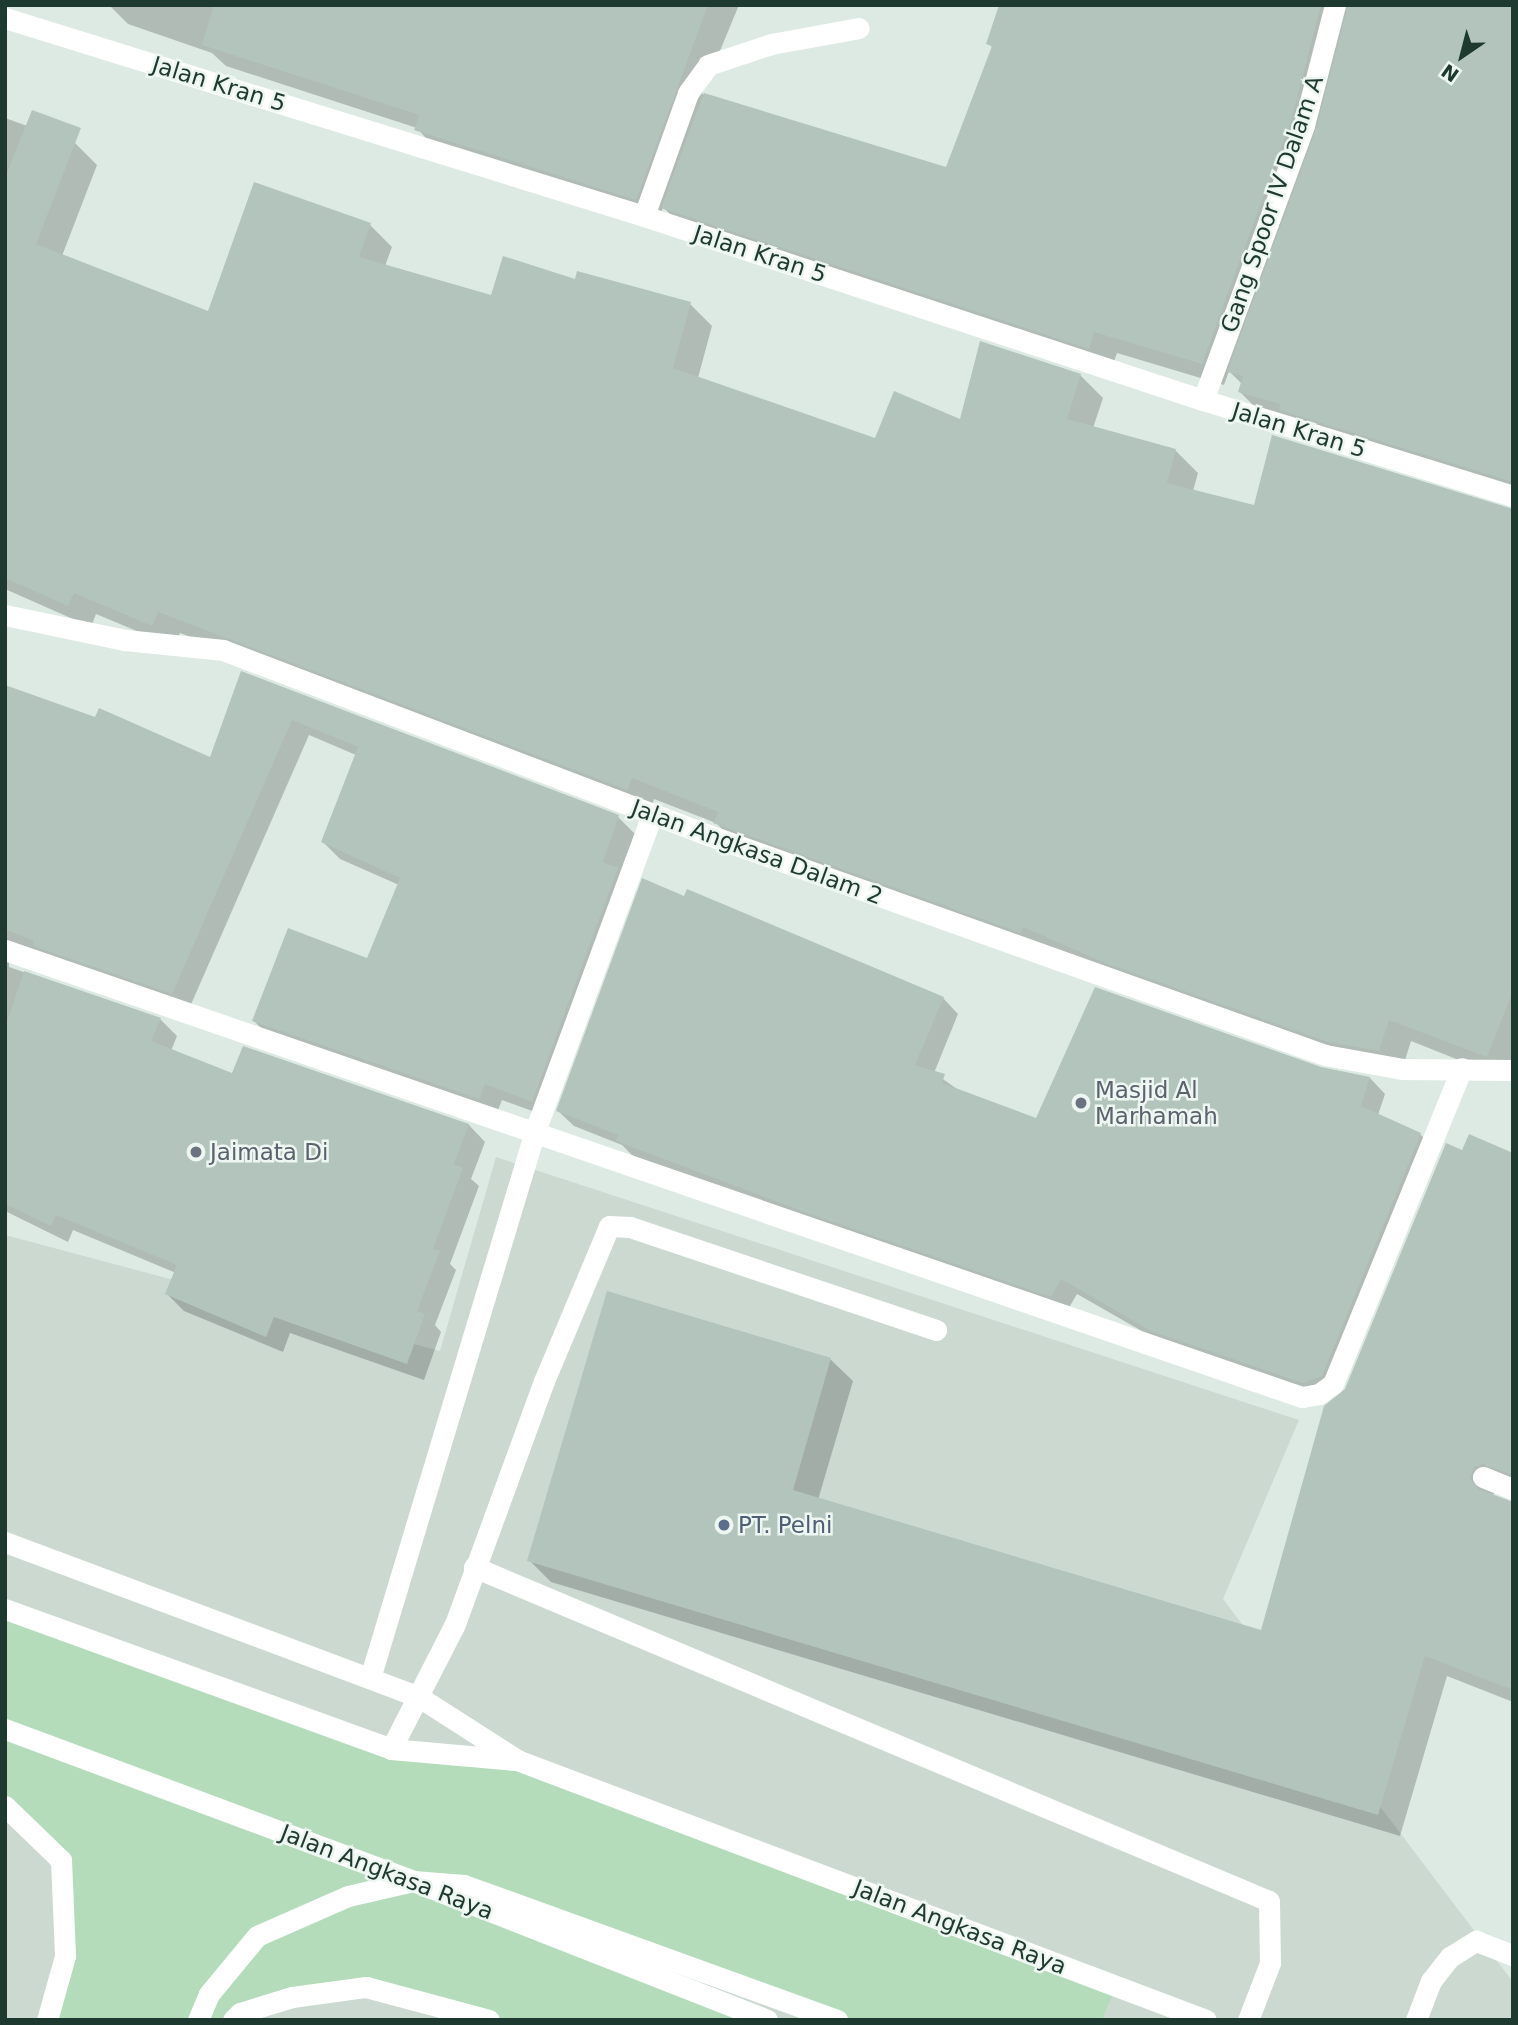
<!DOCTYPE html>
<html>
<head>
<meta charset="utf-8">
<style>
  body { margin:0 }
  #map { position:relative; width:1518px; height:2025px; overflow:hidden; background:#ddeae3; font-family:"DejaVu Sans",sans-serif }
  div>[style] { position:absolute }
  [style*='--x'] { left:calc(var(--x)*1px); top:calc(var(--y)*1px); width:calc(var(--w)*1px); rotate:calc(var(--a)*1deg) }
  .built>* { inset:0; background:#cbd9d1 }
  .green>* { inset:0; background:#b4dcbb }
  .shadow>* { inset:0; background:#0003 }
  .building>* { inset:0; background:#b2c4bb }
  .service>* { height:21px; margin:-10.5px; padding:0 10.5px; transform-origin:10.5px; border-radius:10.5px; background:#fff }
  .minor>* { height:21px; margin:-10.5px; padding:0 10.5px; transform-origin:10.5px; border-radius:10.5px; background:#fff }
  .secondary>* { height:21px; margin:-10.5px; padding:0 10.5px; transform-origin:10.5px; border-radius:10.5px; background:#fff }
  .dots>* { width:19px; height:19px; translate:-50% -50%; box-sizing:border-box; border:4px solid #edf6f1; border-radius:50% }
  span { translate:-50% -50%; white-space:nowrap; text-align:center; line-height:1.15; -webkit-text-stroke:5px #edf6f1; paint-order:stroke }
  .street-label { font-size:23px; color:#1e392f }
  .worship-label { font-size:23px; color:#5b616d }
  .left { translate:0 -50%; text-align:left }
  .service-label { font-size:23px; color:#4e5e75 }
  .frame { position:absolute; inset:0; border:7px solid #1e392f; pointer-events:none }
  .north { position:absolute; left:1427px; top:21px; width:70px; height:70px; -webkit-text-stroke:5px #edf6f1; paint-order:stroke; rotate:215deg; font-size:19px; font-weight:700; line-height:28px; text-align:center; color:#1e392f }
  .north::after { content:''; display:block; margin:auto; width:24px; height:32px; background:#1e392f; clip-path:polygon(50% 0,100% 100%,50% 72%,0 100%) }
</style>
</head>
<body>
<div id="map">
  <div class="built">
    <i style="clip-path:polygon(496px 1157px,1299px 1420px,1223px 1599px,1513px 1982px,1513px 2020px,5px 2020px,5px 1235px,440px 1351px)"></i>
  </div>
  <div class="green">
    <i style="clip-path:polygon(5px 1609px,391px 1749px,517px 1760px,1116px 1986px,1102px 2020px,833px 2020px,413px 1881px,5px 1729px)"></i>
    <i style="clip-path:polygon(5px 1731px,766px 2020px,489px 2020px,366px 1987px,233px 2020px,41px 2020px,65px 1955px,61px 1860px,5px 1806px)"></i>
  </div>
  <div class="shadow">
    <i style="clip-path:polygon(109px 5px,739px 5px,702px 94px,948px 169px,993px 48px,988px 43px,1001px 5px,1513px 5px,1513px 496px,1262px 414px,1240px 392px,1242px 384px,1229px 371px,1224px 385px,1117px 353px,1111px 370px,685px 229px,663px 207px,658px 221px,438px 152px,417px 128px,226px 66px,212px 53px,128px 24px)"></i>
    <i style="clip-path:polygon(5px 118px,75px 143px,97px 165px,62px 256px,209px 313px,370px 225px,392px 247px,385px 266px,492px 298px,576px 282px,690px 304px,712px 326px,698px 378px,876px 440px,961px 421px,1080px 375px,1103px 398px,1093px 428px,1176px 451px,1198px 473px,1193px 491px,1256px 507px,1513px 510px,1513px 1068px,1504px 1078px,1411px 1041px,1401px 1073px,737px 844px,716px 823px,654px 799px,650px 811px,180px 633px,175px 647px,96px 614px,91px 627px,5px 589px)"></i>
    <i style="clip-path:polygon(242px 673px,618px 817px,635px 834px,549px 1117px,502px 1100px,496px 1115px,271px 1038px,254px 1021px,367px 960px,399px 885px,340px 859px,323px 842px,356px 755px,309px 735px,189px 1009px,9px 962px,9px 967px,160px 1019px,177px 1036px,171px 1051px,233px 1076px,244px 1048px,469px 1125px,485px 1142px,471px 1179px,479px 1186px,450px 1264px,456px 1270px,435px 1325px,441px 1332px,424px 1380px,290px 1333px,283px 1352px,184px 1311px,167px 1294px,176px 1273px,73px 1230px,68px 1242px,5px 1211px,5px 686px,211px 760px)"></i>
    <i style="clip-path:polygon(943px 998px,958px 1014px,934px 1073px,960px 1091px,1037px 1120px,1320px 1069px,1370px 1078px,1385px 1094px,1378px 1115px,1420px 1134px,1436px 1150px,1320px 1398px,1168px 1346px,1077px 1294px,1067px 1311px,633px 1156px,622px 1145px,574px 1126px,558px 1111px)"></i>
    <i style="clip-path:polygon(1463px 1152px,1513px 1155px,1513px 1488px,1505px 1485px,1491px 1496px,1513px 1502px,1513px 1702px,1447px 1676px,1400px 1836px,551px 1582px,529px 1560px,830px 1359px,853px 1381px,818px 1500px,1262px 1632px,1347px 1390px)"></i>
  </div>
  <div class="building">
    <i style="clip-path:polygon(214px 5px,708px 5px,636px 200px,414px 130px,419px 115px,202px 45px)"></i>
    <i style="clip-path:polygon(999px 5px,1321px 5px,1291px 121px,1202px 364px,1094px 332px,1089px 349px,661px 208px,704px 93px,946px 167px,992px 46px,986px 44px)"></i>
    <i style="clip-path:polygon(1348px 5px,1513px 5px,1513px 482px,1279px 410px,1280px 404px,1238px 392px,1243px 376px,1227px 372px,1316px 129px)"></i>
    <i style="clip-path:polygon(32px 110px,81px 128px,36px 244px,208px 311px,254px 182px,371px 223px,359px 257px,491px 295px,503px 256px,575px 279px,577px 271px,691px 302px,673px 368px,875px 438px,894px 391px,960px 419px,980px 341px,1081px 374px,1067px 419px,1176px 449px,1167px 483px,1254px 505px,1272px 435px,1513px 509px,1513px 991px,1487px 1057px,1389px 1020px,1379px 1051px,1328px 1042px,1105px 963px,1023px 927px,1021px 933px,713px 823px,718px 812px,632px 778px,627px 790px,158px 612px,152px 626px,74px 593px,68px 606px,5px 578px,5px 178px)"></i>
    <i style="clip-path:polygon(241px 671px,619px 815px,603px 862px,618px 868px,532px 1102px,485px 1084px,479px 1099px,252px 1021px,288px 928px,367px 958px,400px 878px,321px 842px,358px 747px,292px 720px,172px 994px,33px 946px,34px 941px,5px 929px,5px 685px,95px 717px,99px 708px,210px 757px)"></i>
    <i style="clip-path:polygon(642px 878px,684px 896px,687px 889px,944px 997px,915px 1065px,945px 1074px,942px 1083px,1036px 1118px,1095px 987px,1321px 1067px,1370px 1077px,1361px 1106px,1421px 1133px,1322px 1376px,1303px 1383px,1151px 1331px,1061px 1279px,1051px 1297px,810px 1214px,616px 1141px,618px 1135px,556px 1111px)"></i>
    <i style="clip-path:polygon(24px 971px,161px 1018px,151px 1041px,232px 1073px,243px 1046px,469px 1124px,454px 1164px,463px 1168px,433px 1249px,440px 1251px,417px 1311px,425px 1314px,407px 1364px,274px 1317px,266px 1337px,165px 1294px,177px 1265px,56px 1215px,51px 1226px,5px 1204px,5px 1028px)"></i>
    <i style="clip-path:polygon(1469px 1134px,1513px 1153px,1513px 1475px,1482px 1464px,1474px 1467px,1470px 1478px,1478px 1489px,1513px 1502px,1513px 1690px,1425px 1656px,1378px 1815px,527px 1561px,607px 1291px,831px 1358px,793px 1490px,1261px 1630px,1324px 1406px,1345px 1389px,1446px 1143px,1462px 1150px)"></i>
  </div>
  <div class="service">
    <i style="--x:644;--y:216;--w:131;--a:-70.3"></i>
    <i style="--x:688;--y:93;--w:34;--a:-54"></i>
    <i style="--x:708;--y:65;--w:66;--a:-18.4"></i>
    <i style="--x:771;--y:44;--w:89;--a:-10.3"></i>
    <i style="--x:474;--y:1567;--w:862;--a:22.79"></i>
    <i style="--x:1269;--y:1901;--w:62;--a:89.1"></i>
    <i style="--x:1270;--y:1963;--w:61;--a:111.1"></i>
    <i style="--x:391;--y:1749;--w:140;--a:-62.9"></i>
    <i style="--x:455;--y:1624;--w:259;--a:-69.9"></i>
    <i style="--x:544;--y:1381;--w:168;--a:-67.2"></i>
    <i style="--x:609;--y:1226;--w:21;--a:3"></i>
    <i style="--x:630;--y:1227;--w:323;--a:18.6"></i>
    <i style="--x:198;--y:2020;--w:28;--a:-67"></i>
    <i style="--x:209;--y:1994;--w:75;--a:-50.4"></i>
    <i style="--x:257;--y:1936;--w:99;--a:-23.7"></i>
    <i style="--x:348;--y:1896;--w:67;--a:-13"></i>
    <i style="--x:413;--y:1881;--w:51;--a:4.5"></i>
    <i style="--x:464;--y:1885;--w:397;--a:19.9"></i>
    <i style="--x:1416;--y:2020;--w:42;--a:-69"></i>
    <i style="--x:1431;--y:1981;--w:31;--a:-52"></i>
    <i style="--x:1450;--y:1957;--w:31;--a:-32"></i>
    <i style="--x:1476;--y:1941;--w:40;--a:21"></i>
  </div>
  <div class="minor">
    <i style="--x:5;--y:18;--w:669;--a:17.22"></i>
    <i style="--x:644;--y:216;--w:589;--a:18.22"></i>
    <i style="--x:1203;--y:400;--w:325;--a:17.2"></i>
    <i style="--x:1203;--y:400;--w:293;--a:-69.8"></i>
    <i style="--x:1304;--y:125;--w:124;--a:-75.5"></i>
    <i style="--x:5;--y:615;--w:123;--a:11.8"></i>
    <i style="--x:125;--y:640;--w:99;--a:5.8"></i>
    <i style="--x:223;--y:650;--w:511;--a:20.88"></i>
    <i style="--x:700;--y:832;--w:664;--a:19.64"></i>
    <i style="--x:1325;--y:1055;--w:78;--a:10.3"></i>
    <i style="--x:1402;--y:1069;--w:111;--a:0.5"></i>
    <i style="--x:5;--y:950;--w:1372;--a:19.02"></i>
    <i style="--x:1302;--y:1397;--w:17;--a:-10"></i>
    <i style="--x:1319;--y:1394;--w:17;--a:-36"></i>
    <i style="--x:1333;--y:1384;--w:341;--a:-67.8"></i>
    <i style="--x:1483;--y:1477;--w:32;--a:22"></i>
    <i style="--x:370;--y:1678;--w:571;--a:-73.21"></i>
    <i style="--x:535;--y:1131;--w:338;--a:-69.7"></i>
  </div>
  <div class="secondary">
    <i style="--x:5;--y:1542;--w:442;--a:20.5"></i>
    <i style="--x:419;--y:1697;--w:117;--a:32.7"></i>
    <i style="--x:517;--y:1760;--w:736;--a:20.67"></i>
    <i style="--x:5;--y:1609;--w:411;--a:19.9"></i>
    <i style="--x:391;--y:1749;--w:124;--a:5.1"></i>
    <i style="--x:5;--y:1729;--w:435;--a:20.4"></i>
    <i style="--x:413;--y:1881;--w:380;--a:21.4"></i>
    <i style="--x:5;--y:1806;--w:78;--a:44"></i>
    <i style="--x:61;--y:1860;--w:96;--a:87.6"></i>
    <i style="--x:65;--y:1956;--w:66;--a:105.7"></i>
    <i style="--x:233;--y:2020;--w:10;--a:-45"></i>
    <i style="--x:240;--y:2013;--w:54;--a:-17.1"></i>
    <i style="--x:292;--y:1997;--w:75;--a:-7.7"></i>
    <i style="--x:366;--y:1987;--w:127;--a:15"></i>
  </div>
  <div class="dots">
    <i style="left:1081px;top:1103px;background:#6b7280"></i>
    <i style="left:196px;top:1152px;background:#6b7280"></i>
    <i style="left:724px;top:1525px;background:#5c6f8a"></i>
  </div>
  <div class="street-label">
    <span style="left:219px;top:84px;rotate:17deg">Jalan Kran 5</span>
    <span style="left:1272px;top:204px;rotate:-71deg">Gang Spoor IV Dalam A</span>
    <span style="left:760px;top:254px;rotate:18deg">Jalan Kran 5</span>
    <span style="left:1299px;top:430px;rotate:17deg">Jalan Kran 5</span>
    <span style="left:757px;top:852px;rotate:20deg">Jalan Angkasa Dalam 2</span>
    <span style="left:387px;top:1872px;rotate:21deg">Jalan Angkasa Raya</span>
    <span style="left:960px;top:1927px;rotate:21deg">Jalan Angkasa Raya</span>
  </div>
  <div class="worship-label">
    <span class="left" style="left:1095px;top:1103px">Masjid Al<br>Marhamah</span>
    <span class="left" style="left:210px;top:1152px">Jaimata Di</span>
  </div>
  <div class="service-label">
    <span class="left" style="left:738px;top:1525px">PT. Pelni</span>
  </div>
  <div class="frame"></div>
  <div class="north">N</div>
</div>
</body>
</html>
